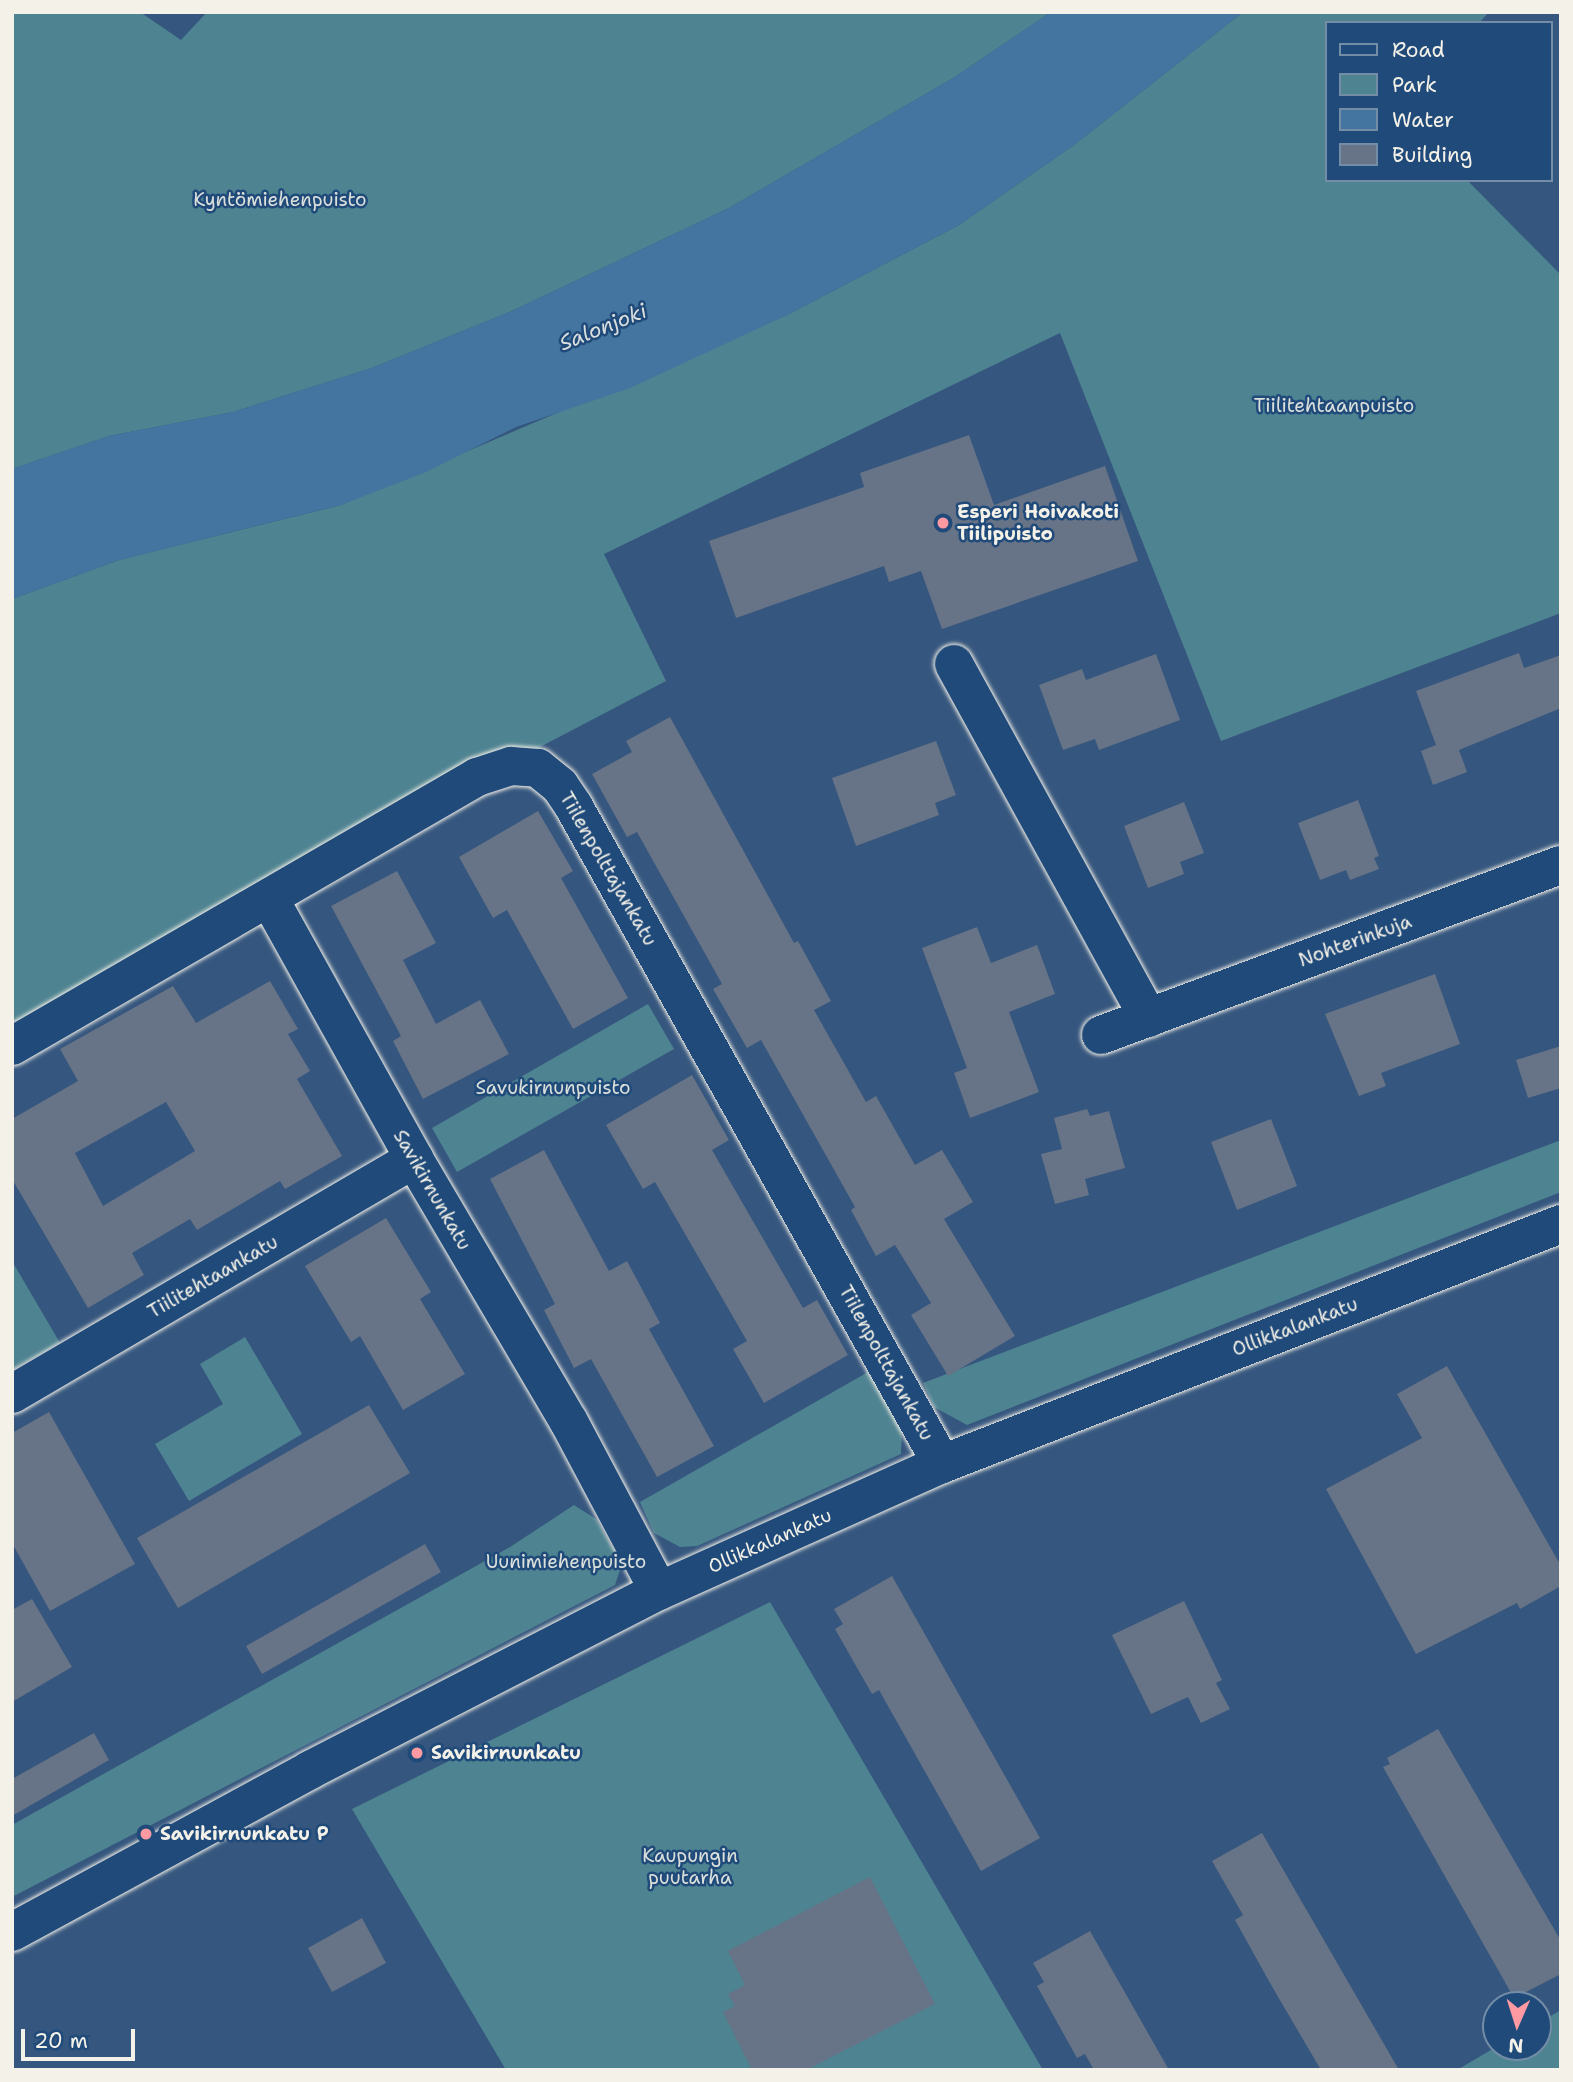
<!DOCTYPE html>
<html>
<head>
<meta charset="utf-8">
<style>
  body { margin:0 }
  #map { position:relative; width:1573px; height:2082px; overflow:hidden; background:#35567e; font-family:"Shantell Sans",sans-serif }
  div>[style] { position:absolute }
  [style*='--x'] { left:calc(var(--x)*1px); top:calc(var(--y)*1px); width:calc(var(--w)*1px); rotate:calc(var(--a)*1deg) }
  .green>* { inset:0; background:#4e8391 }
  .water>* { inset:0; background:#4475a0 }
  .building>* { inset:0; background:#677386 }
  .roads { filter:drop-shadow(0 0 2px #f4f1e8) drop-shadow(0 0 2px #f4f1e8) }
  .minor>* { height:38px; margin:-19px; padding:0 19px; transform-origin:19px; border-radius:19px; background:#1f4a7a }
  .dots>* { width:19px; height:19px; translate:-50% -50%; box-sizing:border-box; border:4px solid #1f4a7a; border-radius:50% }
  span { translate:-50% -50%; white-space:nowrap; text-align:center; line-height:1.15; -webkit-text-stroke:5px #1f4a7a; paint-order:stroke }
  .park-label { font-size:19px; color:#dbe0db }
  .poi-label { font-size:19px; color:#f4f1e8; font-weight:700 }
  .left { translate:0 -50%; text-align:left }
  .street-label { font-size:19px; color:#f4f1e8 }
  .water-label { font-size:21px; color:#dadedd; font-style:italic }
  .frame { position:absolute; inset:0; border:14px solid #f4f1e8; pointer-events:none }
  .legend { position:absolute; left:1325px; top:21px; width:228px; height:161px; box-sizing:border-box; background:#1f4a7a; border:2px solid #748da6; margin:0; padding:9px 12px; list-style:none; font-size:21px; color:#f4f1e8 }
  .legend li { display:flex; align-items:center; gap:14px; height:35px }
  .legend b { width:35px; border:2px solid #748da6 }
  .north { position:absolute; left:1482px; top:1991px; width:70px; height:70px; box-sizing:border-box; background:#1f4a7a; border:2px solid #748da6; border-radius:50%; rotate:183deg; font-size:19px; font-weight:700; line-height:28px; text-align:center; color:#f4f1e8 }
  .north::after { content:''; display:block; margin:auto; width:24px; height:32px; background:#ff9aa2; clip-path:polygon(50% 0,100% 100%,50% 72%,0 100%) }
  .scale { position:absolute; left:21px; top:2029px; width:114px; height:32px; box-sizing:border-box; border:4px solid #f4f1e8; border-top:0; padding-left:9px; font-size:21px; line-height:24px; white-space:nowrap; color:#f4f1e8; -webkit-text-stroke:5px #1f4a7a; paint-order:stroke }
</style>
</head>
<body>
<div id="map">
  <div class="green">
    <i style="clip-path:polygon(12px 12px,140px 12px,181px 40px,207px 12px,1051px 12px,955px 77px,729px 208px,512px 311px,372px 368px,233px 412px,109px 436px,12px 469px)"></i>
    <i style="clip-path:polygon(1243px 12px,1489px 12px,1479px 23px,1326px 23px,1326px 180px,1467px 180px,1561px 275px,1561px 613px,1221px 741px,1060px 333px,604px 554px,666px 681px,12px 1024px,12px 599px,119px 560px,341px 505px,787px 315px,959px 225px,1074px 145px)"></i>
    <i style="clip-path:polygon(648px 1004px,674px 1049px,457px 1172px,432px 1128px)"></i>
    <i style="clip-path:polygon(1561px 1140px,1561px 1192px,967px 1425px,934px 1407px,923px 1383px)"></i>
    <i style="clip-path:polygon(12px 1261px,60px 1343px,12px 1370px)"></i>
    <i style="clip-path:polygon(245px 1337px,302px 1434px,189px 1501px,155px 1444px,223px 1404px,200px 1364px)"></i>
    <i style="clip-path:polygon(868px 1372px,902px 1426px,901px 1454px,697px 1546px,680px 1547px,654px 1533px,640px 1502px)"></i>
    <i style="clip-path:polygon(574px 1505px,596px 1519px,622px 1564px,615px 1585px,12px 1897px,12px 1825px,510px 1547px)"></i>
    <i style="clip-path:polygon(770px 1602px,1043px 2070px,506px 2070px,352px 1809px)"></i>
    <i style="clip-path:polygon(1561px 2010px,1561px 2070px,1457px 2070px,1496px 2047px,1538px 2047px,1538px 2023px)"></i>
  </div>
  <div class="water">
    <i style="clip-path:polygon(1051px 12px,1243px 12px,1074px 145px,959px 225px,787px 315px,630px 388px,516px 427px,426px 472px,341px 505px,119px 560px,12px 599px,12px 469px,109px 436px,233px 412px,372px 368px,512px 311px,729px 208px,955px 77px)"></i>
  </div>
  <div class="building">
    <i style="clip-path:polygon(969px 435px,994px 505px,1105px 466px,1138px 561px,942px 629px,921px 571px,889px 582px,884px 566px,736px 618px,709px 541px,864px 487px,860px 473px)"></i>
    <i style="clip-path:polygon(1519px 653px,1524px 668px,1561px 655px,1561px 708px,1459px 750px,1467px 772px,1433px 785px,1421px 751px,1436px 745px,1416px 691px)"></i>
    <i style="clip-path:polygon(1156px 654px,1180px 720px,1099px 750px,1095px 739px,1063px 750px,1039px 685px,1082px 669px,1086px 680px)"></i>
    <i style="clip-path:polygon(670px 717px,794px 943px,798px 941px,831px 1001px,814px 1010px,866px 1102px,876px 1096px,915px 1165px,942px 1150px,973px 1202px,944px 1219px,1015px 1336px,948px 1376px,911px 1315px,931px 1303px,895px 1245px,876px 1256px,851px 1210px,855px 1207px,761px 1040px,747px 1048px,713px 989px,722px 984px,637px 832px,627px 837px,592px 774px,632px 752px,626px 741px)"></i>
    <i style="clip-path:polygon(936px 741px,956px 795px,935px 803px,939px 815px,856px 846px,832px 778px)"></i>
    <i style="clip-path:polygon(1358px 800px,1379px 856px,1374px 858px,1379px 869px,1350px 880px,1346px 870px,1320px 880px,1298px 823px)"></i>
    <i style="clip-path:polygon(1184px 802px,1204px 853px,1180px 862px,1184px 874px,1148px 888px,1124px 826px)"></i>
    <i style="clip-path:polygon(538px 811px,573px 871px,561px 878px,628px 998px,573px 1029px,507px 910px,493px 918px,459px 857px)"></i>
    <i style="clip-path:polygon(397px 871px,436px 943px,403px 960px,436px 1024px,480px 1000px,509px 1054px,423px 1099px,393px 1041px,401px 1036px,331px 906px)"></i>
    <i style="clip-path:polygon(977px 927px,991px 963px,1037px 945px,1055px 994px,1009px 1012px,1039px 1092px,970px 1118px,954px 1073px,967px 1068px,922px 948px)"></i>
    <i style="clip-path:polygon(1435px 974px,1460px 1044px,1381px 1073px,1386px 1086px,1359px 1096px,1325px 1014px)"></i>
    <i style="clip-path:polygon(evenodd,270px 981px,298px 1029px,288px 1034px,310px 1071px,297px 1079px,342px 1156px,285px 1189px,280px 1181px,197px 1230px,190px 1219px,132px 1253px,144px 1275px,88px 1308px,12px 1179px,12px 1119px,78px 1081px,60px 1049px,173px 986px,196px 1023px,270px 981px,166px 1102px,195px 1151px,103px 1206px,75px 1153px,166px 1102px)"></i>
    <i style="clip-path:polygon(1561px 1046px,1561px 1088px,1528px 1098px,1516px 1060px)"></i>
    <i style="clip-path:polygon(692px 1075px,729px 1140px,712px 1150px,803px 1308px,817px 1300px,848px 1355px,764px 1403px,733px 1349px,747px 1341px,655px 1182px,643px 1189px,606px 1125px)"></i>
    <i style="clip-path:polygon(1087px 1109px,1090px 1116px,1109px 1111px,1125px 1168px,1085px 1179px,1089px 1195px,1055px 1204px,1041px 1154px,1062px 1149px,1054px 1118px)"></i>
    <i style="clip-path:polygon(1271px 1119px,1297px 1186px,1237px 1210px,1211px 1142px)"></i>
    <i style="clip-path:polygon(544px 1150px,609px 1271px,627px 1261px,660px 1323px,649px 1329px,714px 1446px,657px 1477px,591px 1359px,574px 1368px,544px 1310px,555px 1304px,490px 1179px)"></i>
    <i style="clip-path:polygon(386px 1218px,431px 1292px,420px 1299px,465px 1374px,403px 1410px,360px 1336px,351px 1342px,305px 1266px)"></i>
    <i style="clip-path:polygon(1447px 1366px,1561px 1566px,1561px 1586px,1520px 1609px,1517px 1603px,1416px 1654px,1326px 1489px,1422px 1438px,1397px 1394px)"></i>
    <i style="clip-path:polygon(369px 1405px,410px 1473px,178px 1608px,137px 1538px)"></i>
    <i style="clip-path:polygon(49px 1412px,135px 1564px,50px 1611px,12px 1543px,12px 1433px)"></i>
    <i style="clip-path:polygon(425px 1544px,441px 1572px,262px 1674px,246px 1646px)"></i>
    <i style="clip-path:polygon(892px 1576px,1040px 1838px,981px 1871px,879px 1690px,872px 1694px,835px 1629px,843px 1624px,834px 1609px)"></i>
    <i style="clip-path:polygon(32px 1599px,72px 1667px,12px 1702px,12px 1610px)"></i>
    <i style="clip-path:polygon(1184px 1601px,1222px 1680px,1216px 1683px,1230px 1709px,1201px 1723px,1188px 1697px,1151px 1714px,1112px 1635px)"></i>
    <i style="clip-path:polygon(1438px 1729px,1561px 1941px,1561px 1974px,1514px 1998px,1383px 1767px,1390px 1764px,1387px 1758px)"></i>
    <i style="clip-path:polygon(94px 1733px,109px 1760px,12px 1816px,12px 1779px)"></i>
    <i style="clip-path:polygon(1262px 1833px,1399px 2070px,1321px 2070px,1274px 1990px,1235px 1920px,1243px 1915px,1212px 1861px)"></i>
    <i style="clip-path:polygon(870px 1877px,935px 2004px,806px 2070px,752px 2070px,723px 2012px,735px 2006px,728px 1994px,745px 1985px,728px 1951px)"></i>
    <i style="clip-path:polygon(362px 1918px,386px 1963px,332px 1992px,308px 1948px)"></i>
    <i style="clip-path:polygon(1090px 1931px,1169px 2070px,1094px 2070px,1085px 2054px,1077px 2058px,1037px 1986px,1044px 1982px,1033px 1963px)"></i>
  </div>
  <div class="roads">
    <div class="minor">
      <i style="--x:954;--y:664;--w:404;--a:61.2"></i>
      <i style="--x:269;--y:898;--w:299;--a:60.9"></i>
      <i style="--x:414;--y:1159;--w:305;--a:59.5"></i>
      <i style="--x:569;--y:1422;--w:191;--a:62"></i>
      <i style="--x:1101;--y:1035;--w:490;--a:-20.3"></i>
      <i style="--x:12;--y:1046;--w:537;--a:-30.05"></i>
      <i style="--x:477;--y:777;--w:36;--a:-18"></i>
      <i style="--x:511;--y:766;--w:27;--a:4"></i>
      <i style="--x:538;--y:768;--w:28;--a:39"></i>
      <i style="--x:560;--y:786;--w:25;--a:56"></i>
      <i style="--x:574;--y:807;--w:753;--a:60.75"></i>
      <i style="--x:12;--y:1394;--w:466;--a:-30.3"></i>
      <i style="--x:12;--y:1932;--w:339;--a:-28.5"></i>
      <i style="--x:310;--y:1770;--w:392;--a:-27.2"></i>
      <i style="--x:659;--y:1591;--w:310;--a:-24.2"></i>
      <i style="--x:942;--y:1464;--w:664;--a:-21.19"></i>
    </div>
  </div>
  <div class="dots">
    <i style="left:943px;top:523px;background:#ff9aa2"></i>
    <i style="left:417px;top:1753px;background:#ff9aa2"></i>
    <i style="left:146px;top:1834px;background:#ff9aa2"></i>
  </div>
  <div class="park-label">
    <span style="left:280px;top:200px">Kyntömiehenpuisto</span>
    <span style="left:1334px;top:406px">Tiilitehtaanpuisto</span>
    <span style="left:553px;top:1088px">Savukirnunpuisto</span>
    <span style="left:566px;top:1562px">Uunimiehenpuisto</span>
    <span style="left:690px;top:1867px">Kaupungin<br>puutarha</span>
  </div>
  <div class="poi-label">
    <span class="left" style="left:957px;top:523px">Esperi Hoivakoti<br>Tiilipuisto</span>
    <span class="left" style="left:431px;top:1753px">Savikirnunkatu</span>
    <span class="left" style="left:160px;top:1834px">Savikirnunkatu P</span>
  </div>
  <div class="street-label">
    <span style="left:608px;top:869px;rotate:60deg">Tiilenpolttajankatu</span>
    <span style="left:1355px;top:941px;rotate:-20deg">Nohterinkuja</span>
    <span style="left:432px;top:1190px;rotate:60deg">Savikirnunkatu</span>
    <span style="left:213px;top:1277px;rotate:-30deg">Tiilitehtaankatu</span>
    <span style="left:1295px;top:1327px;rotate:-21deg">Ollikkalankatu</span>
    <span style="left:886px;top:1363px;rotate:61deg">Tiilenpolttajankatu</span>
    <span style="left:770px;top:1541px;rotate:-24deg">Ollikkalankatu</span>
  </div>
  <div class="water-label">
    <span style="left:603px;top:327px;rotate:-22deg">Salonjoki</span>
  </div>
  <div class="frame"></div>
  <ul class="legend">
  <li><b style="height:9px;background:#1f4a7a"></b>Road</li>
  <li><b style="height:19px;background:#4e8391"></b>Park</li>
  <li><b style="height:19px;background:#4475a0"></b>Water</li>
  <li><b style="height:19px;background:#677386"></b>Building</li>
  </ul>
  <div class="north">N</div>
  <div class="scale">20 m</div>
</div>
</body>
</html>
